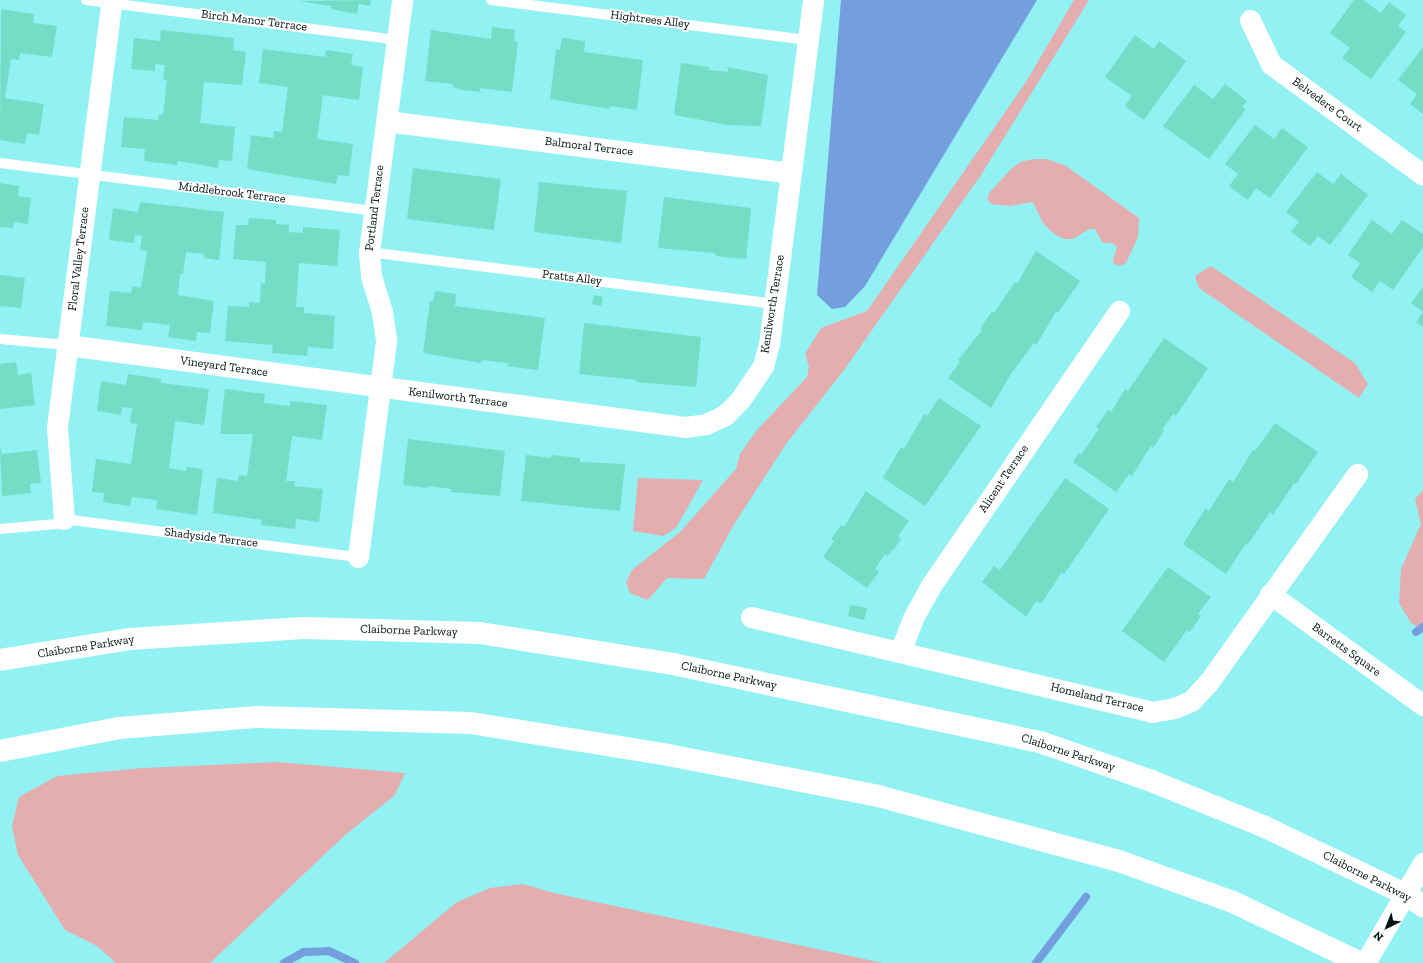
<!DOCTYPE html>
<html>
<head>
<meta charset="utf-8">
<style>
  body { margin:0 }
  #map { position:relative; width:1423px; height:963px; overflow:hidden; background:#91f1f3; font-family:"Zilla Slab",serif }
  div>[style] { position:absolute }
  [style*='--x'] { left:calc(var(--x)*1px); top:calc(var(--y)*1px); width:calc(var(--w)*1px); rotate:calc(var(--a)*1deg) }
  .green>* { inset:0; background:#e5aeae }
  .water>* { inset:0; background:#749edd }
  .stream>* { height:8px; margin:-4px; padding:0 4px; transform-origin:4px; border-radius:4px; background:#749edd }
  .building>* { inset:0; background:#74ddc6 }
  .service>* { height:10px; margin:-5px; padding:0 5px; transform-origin:5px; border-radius:5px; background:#fff }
  .minor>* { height:21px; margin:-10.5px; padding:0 10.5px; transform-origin:10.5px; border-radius:10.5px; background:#fff }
  .secondary>* { height:22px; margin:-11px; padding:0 11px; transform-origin:11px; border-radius:11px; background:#fff }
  span { translate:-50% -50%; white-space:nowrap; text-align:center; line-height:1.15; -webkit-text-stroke:3.5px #fff; paint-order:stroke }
  .street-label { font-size:12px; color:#011213 }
  .north { position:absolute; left:1367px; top:907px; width:40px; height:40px; -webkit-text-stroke:3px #fff; paint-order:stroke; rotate:223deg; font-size:11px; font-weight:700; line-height:16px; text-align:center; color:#011213 }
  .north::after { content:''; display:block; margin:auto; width:14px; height:18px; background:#011213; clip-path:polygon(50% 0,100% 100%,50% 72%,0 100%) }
</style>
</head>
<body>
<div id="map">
  <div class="green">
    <i style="clip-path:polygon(1074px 0,1089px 0,981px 175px,844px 370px,786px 444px,733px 526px,704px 579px,667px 578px,648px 600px,630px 593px,626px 582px,632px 570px,680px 532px,736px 469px,740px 454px,757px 430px,807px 377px,809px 367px,805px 354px,821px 328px,867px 311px,1026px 82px)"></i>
    <i style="clip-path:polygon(1034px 159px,1047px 159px,1066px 166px,1139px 218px,1138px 237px,1126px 263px,1120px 266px,1114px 264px,1113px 259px,1117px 247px,1113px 243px,1103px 243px,1095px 229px,1089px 229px,1073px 239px,1064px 239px,1053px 233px,1043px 223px,1033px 202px,1010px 206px,991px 204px,987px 199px,990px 192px,1012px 168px,1021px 162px)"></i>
    <i style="clip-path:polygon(1211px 266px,1355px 363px,1368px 384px,1359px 398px,1199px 288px,1195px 276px)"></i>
    <i style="clip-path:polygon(638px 478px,703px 480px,676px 528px,663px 536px,633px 531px)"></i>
    <i style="clip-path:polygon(1423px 490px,1423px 630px,1411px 623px,1399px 603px,1401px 569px,1421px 524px,1415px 499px)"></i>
    <i style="clip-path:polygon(278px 762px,405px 773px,395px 795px,345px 835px,210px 963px,116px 963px,97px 946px,65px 930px,18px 855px,12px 826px,19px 797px,57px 776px,143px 768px)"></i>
    <i style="clip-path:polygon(523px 884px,554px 893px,883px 963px,384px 963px,457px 902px,490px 888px)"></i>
  </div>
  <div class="water">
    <i style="clip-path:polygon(841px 0,1037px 0,865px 286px,845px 307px,832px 309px,817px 295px)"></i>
  </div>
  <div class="stream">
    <i style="--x:1416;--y:632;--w:9;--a:-36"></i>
    <i style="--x:284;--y:963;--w:23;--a:-29"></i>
    <i style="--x:304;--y:952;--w:25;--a:-2"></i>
    <i style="--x:329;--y:951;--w:29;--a:25"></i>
    <i style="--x:1036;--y:963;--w:83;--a:-52.9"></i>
  </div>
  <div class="building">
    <i style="clip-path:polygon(371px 0,370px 6px,359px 4px,357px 14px,331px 9px,331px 6px,298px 1px)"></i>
    <i style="clip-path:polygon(1354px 0,1363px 0,1381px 13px,1389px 2px,1406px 15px,1398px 26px,1406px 32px,1371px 79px,1342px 58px,1350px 48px,1330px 33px)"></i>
    <i style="clip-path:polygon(1px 9px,34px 14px,33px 23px,57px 26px,52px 57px,20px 53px,19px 60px,11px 59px,5px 98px,44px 104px,39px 135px,27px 133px,25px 144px,0 140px)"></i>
    <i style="clip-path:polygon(492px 27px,515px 30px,514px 41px,518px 42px,512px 92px,480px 88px,480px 92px,463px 90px,453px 87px,453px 84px,425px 81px,431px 30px,491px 39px)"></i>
    <i style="clip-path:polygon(161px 30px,234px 38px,233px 50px,246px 52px,242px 85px,204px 82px,200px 123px,235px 127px,232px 161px,219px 160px,218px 168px,178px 161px,177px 165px,144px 161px,145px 149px,121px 147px,124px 117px,158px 120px,159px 115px,163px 115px,167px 80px,163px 79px,165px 65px,155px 64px,155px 71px,131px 69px,134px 38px,160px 41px)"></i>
    <i style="clip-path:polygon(1135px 35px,1154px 49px,1159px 41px,1186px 61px,1144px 120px,1125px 106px,1132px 96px,1105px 77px)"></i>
    <i style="clip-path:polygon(562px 38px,585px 41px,584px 52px,643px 60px,637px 110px,610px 106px,609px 109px,550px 99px,556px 49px,560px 50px)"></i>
    <i style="clip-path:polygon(1423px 47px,1423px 114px,1410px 104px,1417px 94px,1398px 80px)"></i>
    <i style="clip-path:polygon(263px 49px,325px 57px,326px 50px,353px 54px,351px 65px,363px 67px,359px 100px,323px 95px,317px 139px,353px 144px,349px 176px,338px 175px,336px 184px,247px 169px,251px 135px,273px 138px,274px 131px,282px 132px,288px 87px,259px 83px)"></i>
    <i style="clip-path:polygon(681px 63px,709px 67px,709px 70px,728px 72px,728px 67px,768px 75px,761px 126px,728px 125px,674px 115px)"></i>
    <i style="clip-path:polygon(1225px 84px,1247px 101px,1242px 107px,1246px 109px,1209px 159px,1163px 126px,1194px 85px,1213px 99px)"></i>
    <i style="clip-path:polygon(1255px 125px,1274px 139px,1282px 128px,1308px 147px,1270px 198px,1256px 188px,1248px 200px,1229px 186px,1238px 174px,1225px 164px)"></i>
    <i style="clip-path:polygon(413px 168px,501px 179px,494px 230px,407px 219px)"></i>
    <i style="clip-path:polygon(1317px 172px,1333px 184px,1341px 174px,1368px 195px,1330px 245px,1318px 236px,1310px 246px,1291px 232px,1299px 222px,1286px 212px)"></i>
    <i style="clip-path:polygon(539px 182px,627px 191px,621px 243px,534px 232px)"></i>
    <i style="clip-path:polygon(0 183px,19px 186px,18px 196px,31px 198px,28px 224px,14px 222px,13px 228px,0 227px)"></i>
    <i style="clip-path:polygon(664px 197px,751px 208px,746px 259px,716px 256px,715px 253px,658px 248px)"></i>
    <i style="clip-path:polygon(140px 202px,224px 212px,219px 260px,204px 258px,204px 254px,186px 252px,183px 274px,180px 274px,178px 295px,214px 301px,210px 333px,197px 332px,196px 341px,168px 337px,170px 325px,143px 322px,142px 330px,106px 326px,110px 291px,131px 293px,132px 286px,141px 288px,147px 251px,140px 250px,142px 236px,135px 235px,134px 243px,109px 240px,113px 208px,138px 212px)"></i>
    <i style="clip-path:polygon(249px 218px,276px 220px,276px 224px,289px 225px,289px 232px,303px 233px,303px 227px,340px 230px,337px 266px,299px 263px,296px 307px,304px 307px,304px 313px,335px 316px,333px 349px,308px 347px,307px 356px,272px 353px,273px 345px,225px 341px,228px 306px,249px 307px,249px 302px,260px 303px,261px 283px,265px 284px,266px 262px,233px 259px,236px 225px,248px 225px)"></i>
    <i style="clip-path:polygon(1372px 220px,1392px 234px,1402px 220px,1423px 234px,1423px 247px,1393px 290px,1380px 281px,1372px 292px,1351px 277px,1360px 263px,1348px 255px)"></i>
    <i style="clip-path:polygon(1036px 251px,1080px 281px,1058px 313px,1056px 312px,1036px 345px,1034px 343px,1011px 374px,991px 408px,948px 378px,960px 362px,958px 360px,982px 330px,980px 329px,992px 311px,994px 313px,1015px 282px,1017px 284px)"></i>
    <i style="clip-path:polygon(0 275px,25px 278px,21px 308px,0 306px)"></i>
    <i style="clip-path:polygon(1423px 287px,1423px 327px,1416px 322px,1423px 312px,1411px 303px)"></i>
    <i style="clip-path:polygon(435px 291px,456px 294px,455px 306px,545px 318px,538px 370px,507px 366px,508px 363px,482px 360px,481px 363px,423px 353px,430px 301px,433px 301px)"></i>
    <i style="clip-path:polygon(594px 295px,603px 297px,601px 306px,592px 304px)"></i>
    <i style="clip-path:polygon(584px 323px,701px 337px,696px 387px,636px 382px,637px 380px,579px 374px)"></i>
    <i style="clip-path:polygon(1164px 338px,1208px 368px,1176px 416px,1173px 414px,1162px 430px,1164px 431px,1153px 448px,1151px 446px,1132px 476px,1129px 474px,1116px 492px,1073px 462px,1079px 453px,1081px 455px,1099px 429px,1096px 427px,1108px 410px,1111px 412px,1125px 389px,1128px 391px)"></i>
    <i style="clip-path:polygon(16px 362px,18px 375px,31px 373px,35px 405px,0 409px,0 364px)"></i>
    <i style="clip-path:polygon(128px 374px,161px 379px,161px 383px,209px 389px,204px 425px,175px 421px,169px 468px,186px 471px,187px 467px,203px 469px,197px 515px,156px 509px,157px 500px,132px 497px,130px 506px,103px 502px,104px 493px,92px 492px,96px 459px,131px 464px,137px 424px,130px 423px,132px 408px,122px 407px,121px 415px,97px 411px,101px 381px,126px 385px)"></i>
    <i style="clip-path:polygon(225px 389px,265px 394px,264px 403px,290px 406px,290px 401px,327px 405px,322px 440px,292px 436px,286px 481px,295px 481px,294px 486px,323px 489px,319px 522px,296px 519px,295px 529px,261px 525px,262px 520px,213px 513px,217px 478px,238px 481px,239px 475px,247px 476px,253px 434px,220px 434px)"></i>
    <i style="clip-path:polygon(939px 398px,981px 426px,925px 506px,883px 478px,901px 447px,904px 449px,924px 414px,927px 416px)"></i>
    <i style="clip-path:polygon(1275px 423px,1318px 452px,1296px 484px,1294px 483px,1273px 515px,1270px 512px,1248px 544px,1246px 543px,1226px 574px,1183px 544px,1205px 509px,1209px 511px,1229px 479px,1233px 482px,1253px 450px,1255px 451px)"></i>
    <i style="clip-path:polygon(408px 439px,505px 451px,500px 496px,451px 492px,451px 489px,428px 486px,427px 488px,403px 485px)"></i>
    <i style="clip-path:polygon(0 446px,2px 454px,37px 450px,41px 483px,30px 484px,31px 493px,2px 496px)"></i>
    <i style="clip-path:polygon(526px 455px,551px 458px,551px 455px,580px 458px,580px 462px,625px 464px,620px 511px,521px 501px)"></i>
    <i style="clip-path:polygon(1065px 478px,1109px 509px,1064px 574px,1062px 572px,1041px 604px,1036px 601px,1026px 617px,982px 582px,994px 566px,1000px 570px)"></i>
    <i style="clip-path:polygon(866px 491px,909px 521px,898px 536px,901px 539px,894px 549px,887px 556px,885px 554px,875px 569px,879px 572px,867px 588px,823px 557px,834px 541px,831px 539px,841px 525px,844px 527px)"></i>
    <i style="clip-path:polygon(1168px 567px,1211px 597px,1198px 614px,1201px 616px,1190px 632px,1187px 630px,1164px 662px,1122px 631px)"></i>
    <i style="clip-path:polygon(850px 605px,867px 608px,864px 620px,848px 616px)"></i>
  </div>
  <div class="service">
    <i style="--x:86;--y:0;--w:314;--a:7.3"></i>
    <i style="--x:491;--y:0;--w:321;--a:7.2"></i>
    <i style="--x:0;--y:163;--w:377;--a:7.3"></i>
    <i style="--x:369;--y:252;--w:408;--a:7.3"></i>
    <i style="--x:0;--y:339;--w:67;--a:5.1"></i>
    <i style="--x:0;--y:529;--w:57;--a:-5"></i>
    <i style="--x:57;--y:524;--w:9;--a:-36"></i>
    <i style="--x:64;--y:519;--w:296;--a:7.4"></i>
  </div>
  <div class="minor">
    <i style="--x:1250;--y:20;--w:49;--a:64.5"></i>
    <i style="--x:1271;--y:64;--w:188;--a:36.1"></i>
    <i style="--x:386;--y:121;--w:408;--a:7.3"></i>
    <i style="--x:67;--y:345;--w:623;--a:7.56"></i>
    <i style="--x:685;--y:427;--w:21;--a:-8"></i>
    <i style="--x:706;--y:424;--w:21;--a:-25"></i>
    <i style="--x:725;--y:415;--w:21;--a:-45"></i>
    <i style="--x:740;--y:400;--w:41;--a:-55.9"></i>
    <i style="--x:763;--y:366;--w:23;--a:-75"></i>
    <i style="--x:769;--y:344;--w:347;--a:-82.7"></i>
    <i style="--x:64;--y:519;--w:92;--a:-94.4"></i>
    <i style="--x:57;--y:427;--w:431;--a:-82.7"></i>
    <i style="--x:358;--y:557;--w:219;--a:-82.6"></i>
    <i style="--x:386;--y:340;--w:28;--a:-98"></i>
    <i style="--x:382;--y:312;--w:38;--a:-107"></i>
    <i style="--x:371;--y:276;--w:24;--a:-95"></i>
    <i style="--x:369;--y:252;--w:254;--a:-82.5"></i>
    <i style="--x:1270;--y:594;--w:189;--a:36"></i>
    <i style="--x:751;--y:617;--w:412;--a:13.3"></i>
    <i style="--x:1152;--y:712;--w:22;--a:-10"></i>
    <i style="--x:1174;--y:708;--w:18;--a:-22"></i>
    <i style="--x:1191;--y:701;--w:25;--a:-47"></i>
    <i style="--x:1208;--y:683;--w:257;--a:-54.5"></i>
    <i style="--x:900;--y:652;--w:36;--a:-69"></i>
    <i style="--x:913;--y:618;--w:39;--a:-61"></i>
    <i style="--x:932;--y:584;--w:331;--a:-55.6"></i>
    <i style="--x:1365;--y:963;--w:116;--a:-59.9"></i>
  </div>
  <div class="secondary">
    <i style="--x:0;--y:660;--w:131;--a:-9.2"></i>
    <i style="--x:129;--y:639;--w:175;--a:-3.6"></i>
    <i style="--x:304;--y:628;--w:176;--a:1.6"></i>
    <i style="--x:480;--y:633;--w:195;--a:9.1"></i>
    <i style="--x:673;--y:664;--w:375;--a:12"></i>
    <i style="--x:1040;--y:742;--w:115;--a:19.2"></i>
    <i style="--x:1149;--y:780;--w:123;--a:22"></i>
    <i style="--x:1263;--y:826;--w:157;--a:25.6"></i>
    <i style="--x:1405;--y:894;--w:22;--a:34"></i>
    <i style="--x:0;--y:751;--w:121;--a:-10.9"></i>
    <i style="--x:119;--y:728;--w:138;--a:-4.6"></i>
    <i style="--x:257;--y:717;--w:214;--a:1.6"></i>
    <i style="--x:471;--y:723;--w:200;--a:9.2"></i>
    <i style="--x:668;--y:755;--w:214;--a:11"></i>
    <i style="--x:878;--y:796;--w:246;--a:15.1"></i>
    <i style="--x:1116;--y:860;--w:124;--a:19.7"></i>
    <i style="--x:1233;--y:902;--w:142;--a:25.5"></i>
  </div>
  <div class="street-label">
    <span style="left:650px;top:20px;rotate:7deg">Hightrees Alley</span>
    <span style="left:254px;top:21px;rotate:7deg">Birch Manor Terrace</span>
    <span style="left:1327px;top:105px;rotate:36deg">Belvedere Court</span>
    <span style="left:589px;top:147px;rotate:7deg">Balmoral Terrace</span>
    <span style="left:232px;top:193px;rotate:7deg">Middlebrook Terrace</span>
    <span style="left:375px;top:208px;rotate:-83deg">Portland Terrace</span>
    <span style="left:79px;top:259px;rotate:-83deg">Floral Valley Terrace</span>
    <span style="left:572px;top:278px;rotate:7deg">Pratts Alley</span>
    <span style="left:773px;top:304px;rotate:-81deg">Kenilworth Terrace</span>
    <span style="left:224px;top:367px;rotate:8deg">Vineyard Terrace</span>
    <span style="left:458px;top:398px;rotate:7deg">Kenilworth Terrace</span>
    <span style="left:1004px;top:479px;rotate:-56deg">Alicent Terrace</span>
    <span style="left:211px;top:538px;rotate:7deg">Shadyside Terrace</span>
    <span style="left:409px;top:631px;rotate:2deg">Claiborne Parkway</span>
    <span style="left:86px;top:647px;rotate:-9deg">Claiborne Parkway</span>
    <span style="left:1346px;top:650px;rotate:36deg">Barretts Square</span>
    <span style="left:729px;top:676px;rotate:12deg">Claiborne Parkway</span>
    <span style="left:1097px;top:698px;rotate:13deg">Homeland Terrace</span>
    <span style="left:1068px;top:753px;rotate:18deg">Claiborne Parkway</span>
    <span style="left:1367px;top:877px;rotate:27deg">Claiborne Parkway</span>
  </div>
  <div class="north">N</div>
</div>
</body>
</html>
